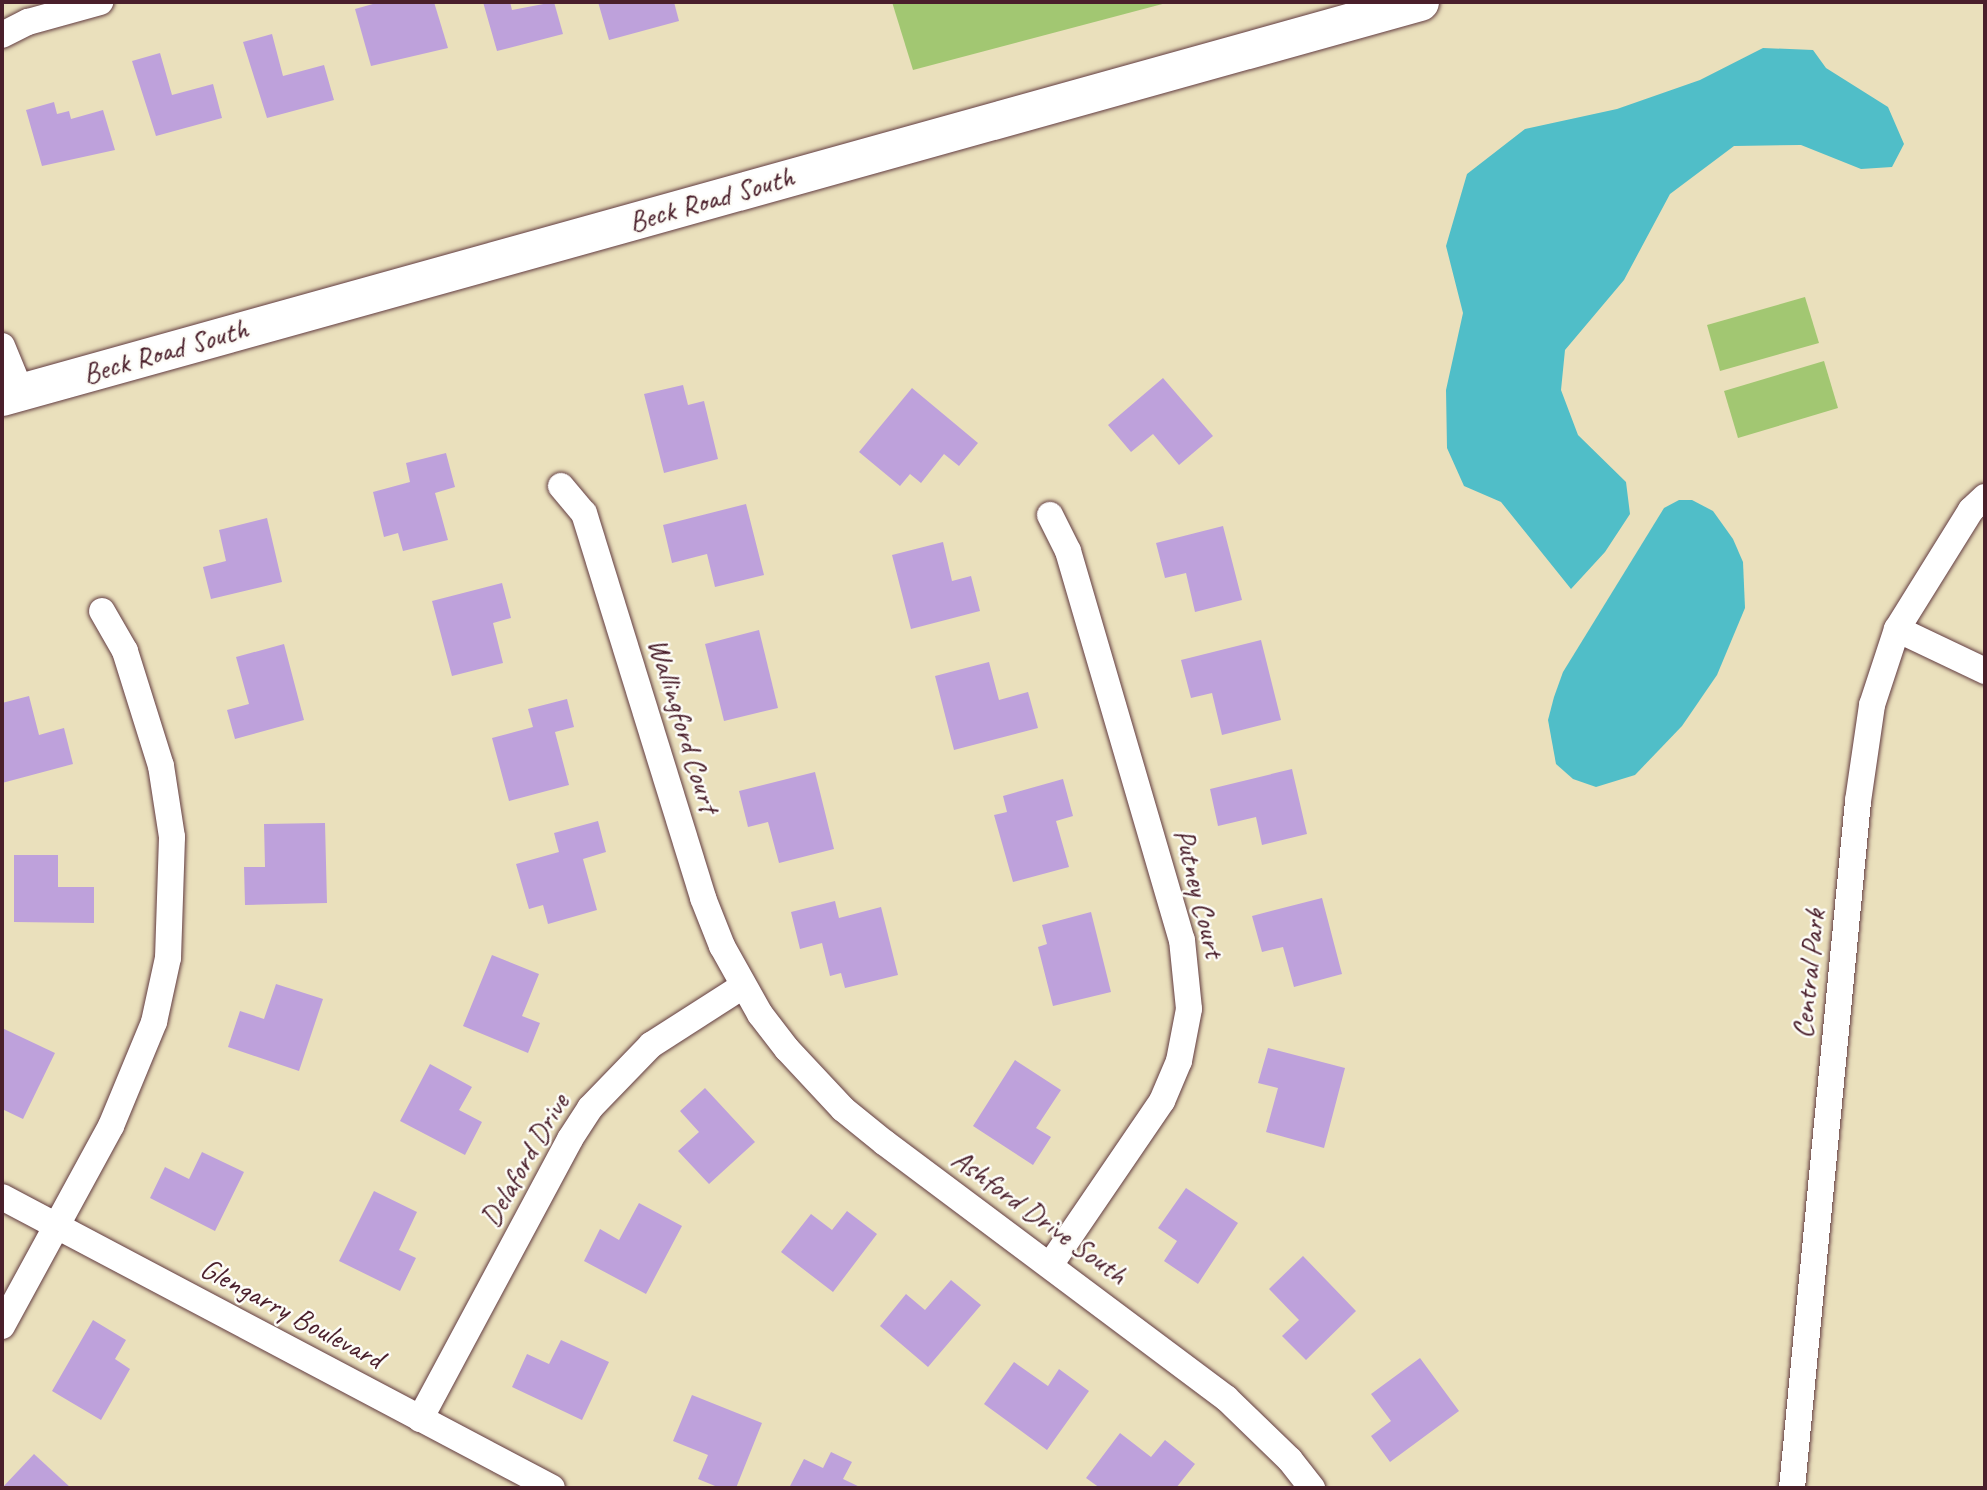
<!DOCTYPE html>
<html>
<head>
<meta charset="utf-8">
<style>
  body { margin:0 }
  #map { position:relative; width:1987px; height:1490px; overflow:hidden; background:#eae0bc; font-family:Caveat,sans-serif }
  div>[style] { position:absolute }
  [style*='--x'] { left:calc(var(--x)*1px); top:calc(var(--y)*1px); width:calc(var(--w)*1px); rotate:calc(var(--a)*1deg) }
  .green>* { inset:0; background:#a2c772 }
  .water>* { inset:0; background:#50bec8 }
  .building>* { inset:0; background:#bea1db }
  .roads { filter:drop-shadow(0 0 2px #623c41) drop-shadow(0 0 2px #623c41) }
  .street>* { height:26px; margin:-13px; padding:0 13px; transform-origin:13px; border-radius:13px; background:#fff }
  .secondary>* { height:37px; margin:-18.5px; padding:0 18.5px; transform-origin:18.5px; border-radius:18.5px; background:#fff }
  span { translate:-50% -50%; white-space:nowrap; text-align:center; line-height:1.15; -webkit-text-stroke:5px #fdfcf7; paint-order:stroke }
  .street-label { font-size:30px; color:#4a1f2b }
  .frame { position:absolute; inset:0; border:4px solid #4a1f2b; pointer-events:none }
</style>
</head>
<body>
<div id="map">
  <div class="green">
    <i style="clip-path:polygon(892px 2px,1170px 2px,913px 70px)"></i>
    <i style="clip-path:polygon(1805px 297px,1819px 343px,1720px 371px,1707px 325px)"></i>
    <i style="clip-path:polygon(1824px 361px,1838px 408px,1738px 438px,1724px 391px)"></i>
  </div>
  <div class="water">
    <i style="clip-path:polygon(1763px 48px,1813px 50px,1826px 68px,1888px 107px,1904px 144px,1892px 167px,1861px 169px,1801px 145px,1734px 146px,1670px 194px,1624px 280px,1565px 350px,1561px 390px,1578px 435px,1626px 482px,1630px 514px,1605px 552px,1571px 589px,1501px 502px,1464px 486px,1447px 448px,1446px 390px,1463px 313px,1446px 246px,1467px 174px,1525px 129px,1617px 109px,1700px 80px)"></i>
    <i style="clip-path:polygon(1679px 500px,1692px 500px,1713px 511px,1733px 539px,1743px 562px,1745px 608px,1717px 675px,1682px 726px,1635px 775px,1596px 787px,1573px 779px,1556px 764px,1548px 720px,1554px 697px,1563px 672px,1664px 508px)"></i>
  </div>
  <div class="building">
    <i style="clip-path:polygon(380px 2px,434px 2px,448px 48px,371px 66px,355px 9px)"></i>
    <i style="clip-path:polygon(483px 2px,510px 2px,512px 10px,554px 2px,563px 34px,497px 51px)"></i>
    <i style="clip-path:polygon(598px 2px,674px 2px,679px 21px,609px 40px)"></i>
    <i style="clip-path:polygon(272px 34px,283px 76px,324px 65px,334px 100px,267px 118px,243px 42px)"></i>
    <i style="clip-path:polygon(160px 53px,172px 95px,213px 84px,222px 118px,156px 136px,132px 61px)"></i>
    <i style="clip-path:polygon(54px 102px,57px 114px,69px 111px,71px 119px,103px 110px,115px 150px,42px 166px,26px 110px)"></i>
    <i style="clip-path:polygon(1163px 378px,1213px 436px,1179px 465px,1153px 434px,1131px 452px,1108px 425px)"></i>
    <i style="clip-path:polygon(683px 385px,688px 405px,704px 401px,718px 459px,664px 473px,644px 394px)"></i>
    <i style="clip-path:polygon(912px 388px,978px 443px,959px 466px,944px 454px,921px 483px,910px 474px,900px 486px,859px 452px)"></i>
    <i style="clip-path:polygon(446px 453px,455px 487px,435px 493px,448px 540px,403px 551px,398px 533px,384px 537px,373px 492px,410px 482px,406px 463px)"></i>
    <i style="clip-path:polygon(746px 504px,764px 575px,715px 587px,707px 554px,672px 563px,663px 525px)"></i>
    <i style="clip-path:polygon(267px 518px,282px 582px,211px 599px,203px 567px,226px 561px,219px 530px)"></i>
    <i style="clip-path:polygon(1223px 526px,1242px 600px,1195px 612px,1186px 573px,1165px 578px,1156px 543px)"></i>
    <i style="clip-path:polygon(943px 542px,952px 581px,971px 576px,980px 611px,911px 629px,892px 555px)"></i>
    <i style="clip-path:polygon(502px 583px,511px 618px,493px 623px,503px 663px,452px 676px,432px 601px)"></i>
    <i style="clip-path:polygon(759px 630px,778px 708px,724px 721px,705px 644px)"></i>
    <i style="clip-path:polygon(1261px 640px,1281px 720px,1222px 735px,1212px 693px,1191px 698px,1181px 660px)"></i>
    <i style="clip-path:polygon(284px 644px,304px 720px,235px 739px,227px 710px,249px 704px,236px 657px)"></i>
    <i style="clip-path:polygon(989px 662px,999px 700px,1028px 692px,1038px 728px,954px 750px,935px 676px)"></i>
    <i style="clip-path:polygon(29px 696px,39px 735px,64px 728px,73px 764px,2px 783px,2px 703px)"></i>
    <i style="clip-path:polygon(567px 699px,574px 727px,555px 732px,569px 785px,509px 801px,492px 738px,533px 727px,528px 709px)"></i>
    <i style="clip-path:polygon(1292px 769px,1307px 834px,1262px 845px,1256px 817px,1218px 826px,1210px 789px)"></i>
    <i style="clip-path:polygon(815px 772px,834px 849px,779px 863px,768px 822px,748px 827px,739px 791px)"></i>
    <i style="clip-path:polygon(1063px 779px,1073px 816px,1056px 821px,1069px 867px,1013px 882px,994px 815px,1007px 812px,1003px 796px)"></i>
    <i style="clip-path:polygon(598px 821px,606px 852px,583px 859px,597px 910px,548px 924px,543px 905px,529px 909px,516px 864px,559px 852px,554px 833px)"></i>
    <i style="clip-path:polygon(325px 823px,327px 903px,245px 905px,244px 867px,265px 867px,264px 824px)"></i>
    <i style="clip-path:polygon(14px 855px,58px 855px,58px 887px,94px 887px,94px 923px,14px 922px)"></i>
    <i style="clip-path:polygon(1322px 898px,1342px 974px,1294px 987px,1283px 947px,1262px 952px,1252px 916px)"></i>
    <i style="clip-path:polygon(835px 901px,839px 918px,881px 907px,898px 975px,845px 988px,841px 973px,830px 976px,822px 943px,800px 949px,791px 912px)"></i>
    <i style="clip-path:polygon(1091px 912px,1111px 992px,1053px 1006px,1038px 947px,1047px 944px,1042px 925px)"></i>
    <i style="clip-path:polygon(492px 955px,539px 974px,522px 1016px,540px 1023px,528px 1053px,463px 1026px)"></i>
    <i style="clip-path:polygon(276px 984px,323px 999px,299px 1071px,228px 1047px,240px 1011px,264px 1019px)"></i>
    <i style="clip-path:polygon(2px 1028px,55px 1053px,23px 1119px,2px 1109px)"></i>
    <i style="clip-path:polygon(1268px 1048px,1345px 1068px,1324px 1148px,1266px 1132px,1278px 1088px,1258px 1083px)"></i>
    <i style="clip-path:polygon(1015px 1060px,1061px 1090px,1036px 1128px,1051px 1137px,1033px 1165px,973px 1126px)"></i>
    <i style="clip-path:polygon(430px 1064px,472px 1087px,459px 1110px,482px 1122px,465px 1155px,400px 1121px)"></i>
    <i style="clip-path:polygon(705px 1088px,755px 1142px,709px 1184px,678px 1151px,699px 1132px,680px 1111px)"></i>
    <i style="clip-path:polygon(202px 1152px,244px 1172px,215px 1231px,150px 1198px,165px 1167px,189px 1179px)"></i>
    <i style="clip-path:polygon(1186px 1188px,1238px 1223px,1198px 1284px,1164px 1261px,1177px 1241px,1158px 1228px)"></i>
    <i style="clip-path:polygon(374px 1191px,417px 1212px,399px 1250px,416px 1258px,400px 1291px,339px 1261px)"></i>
    <i style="clip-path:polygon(639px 1203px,682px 1226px,646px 1294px,584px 1261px,600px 1229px,619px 1240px)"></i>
    <i style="clip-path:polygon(847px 1211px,877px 1234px,833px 1292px,781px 1252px,811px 1214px,832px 1230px)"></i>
    <i style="clip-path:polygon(1303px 1256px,1356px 1311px,1306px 1360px,1282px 1336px,1299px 1320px,1269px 1289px)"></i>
    <i style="clip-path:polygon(951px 1280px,981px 1305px,928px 1367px,880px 1326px,906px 1294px,925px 1310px)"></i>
    <i style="clip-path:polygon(93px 1320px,126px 1340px,115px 1359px,130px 1369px,101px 1420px,52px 1391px)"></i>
    <i style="clip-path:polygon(561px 1340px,609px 1362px,582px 1420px,512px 1387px,527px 1354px,549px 1364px)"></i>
    <i style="clip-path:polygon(1420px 1358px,1459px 1411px,1390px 1462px,1371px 1436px,1391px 1421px,1371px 1394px)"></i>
    <i style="clip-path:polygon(1014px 1362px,1048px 1386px,1059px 1369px,1089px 1391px,1047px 1450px,984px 1404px)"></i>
    <i style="clip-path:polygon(692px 1395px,762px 1423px,736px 1488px,720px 1488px,698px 1479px,708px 1455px,673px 1441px)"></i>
    <i style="clip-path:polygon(1120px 1433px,1151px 1457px,1165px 1440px,1195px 1464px,1176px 1488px,1100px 1488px,1086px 1478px)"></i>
    <i style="clip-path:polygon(831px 1452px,852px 1462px,843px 1479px,862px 1488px,789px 1488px,804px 1459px,823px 1468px)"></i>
    <i style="clip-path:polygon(34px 1454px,71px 1488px,2px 1488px)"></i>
  </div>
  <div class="roads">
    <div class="street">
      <i style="--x:2;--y:35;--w:29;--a:-27"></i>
      <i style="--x:28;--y:22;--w:75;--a:-15.5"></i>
      <i style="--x:2;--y:346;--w:50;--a:67.6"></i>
      <i style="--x:561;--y:486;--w:35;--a:50"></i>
      <i style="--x:584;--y:513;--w:403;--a:72.8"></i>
      <i style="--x:703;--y:898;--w:52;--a:68.4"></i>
      <i style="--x:722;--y:946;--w:78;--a:60.8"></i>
      <i style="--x:760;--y:1014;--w:44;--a:52.4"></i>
      <i style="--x:787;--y:1049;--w:82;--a:47"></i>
      <i style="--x:843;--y:1109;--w:54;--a:39"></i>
      <i style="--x:885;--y:1143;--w:426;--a:36.8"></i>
      <i style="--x:1226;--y:1398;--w:89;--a:44.1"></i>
      <i style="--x:1290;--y:1460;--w:36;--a:52"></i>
      <i style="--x:1050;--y:515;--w:40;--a:63.4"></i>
      <i style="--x:1068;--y:551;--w:405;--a:73.7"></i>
      <i style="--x:1182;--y:940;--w:69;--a:84.2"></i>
      <i style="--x:1189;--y:1009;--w:53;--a:100.9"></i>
      <i style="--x:1179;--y:1061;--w:43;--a:113"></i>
      <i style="--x:1162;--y:1101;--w:197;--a:124.3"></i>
      <i style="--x:1897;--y:629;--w:98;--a:25.5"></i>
      <i style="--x:2;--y:1197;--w:622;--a:27.88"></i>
      <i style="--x:2;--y:1326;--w:228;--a:-61.4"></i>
      <i style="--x:111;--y:1126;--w:113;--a:-67.5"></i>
      <i style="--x:154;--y:1022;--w:66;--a:-77.7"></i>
      <i style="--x:168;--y:958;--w:121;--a:-88.1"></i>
      <i style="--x:172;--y:837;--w:72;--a:-98.8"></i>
      <i style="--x:161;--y:766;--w:121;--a:-107.4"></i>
      <i style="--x:125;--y:651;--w:46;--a:-119.9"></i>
      <i style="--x:420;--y:1419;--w:318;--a:-61.8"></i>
      <i style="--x:570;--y:1139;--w:37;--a:-57"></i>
      <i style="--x:590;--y:1108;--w:88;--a:-45.9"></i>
      <i style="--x:651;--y:1045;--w:109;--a:-32.7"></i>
      <i style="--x:1792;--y:1488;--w:690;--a:-84.51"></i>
      <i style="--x:1858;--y:801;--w:97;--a:-81.7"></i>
      <i style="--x:1872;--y:705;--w:80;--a:-71.8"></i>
      <i style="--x:1897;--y:629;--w:140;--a:-58.1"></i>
      <i style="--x:1971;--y:510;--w:19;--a:-43"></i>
    </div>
    <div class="secondary">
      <i style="--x:2;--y:397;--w:1472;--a:-15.57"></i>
    </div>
  </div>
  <div class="street-label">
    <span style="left:711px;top:199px;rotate:-16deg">Beck Road South</span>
    <span style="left:165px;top:351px;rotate:-16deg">Beck Road South</span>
    <span style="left:684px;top:725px;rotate:73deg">Wallingford Court</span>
    <span style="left:1200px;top:893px;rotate:76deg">Putney Court</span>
    <span style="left:1808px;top:974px;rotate:-84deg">Central Park</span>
    <span style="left:524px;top:1160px;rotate:-60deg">Delaford Drive</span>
    <span style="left:1040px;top:1216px;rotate:36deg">Ashford Drive South</span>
    <span style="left:292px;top:1313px;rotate:28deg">Glengarry Boulevard</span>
  </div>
  <div class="frame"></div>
</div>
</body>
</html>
